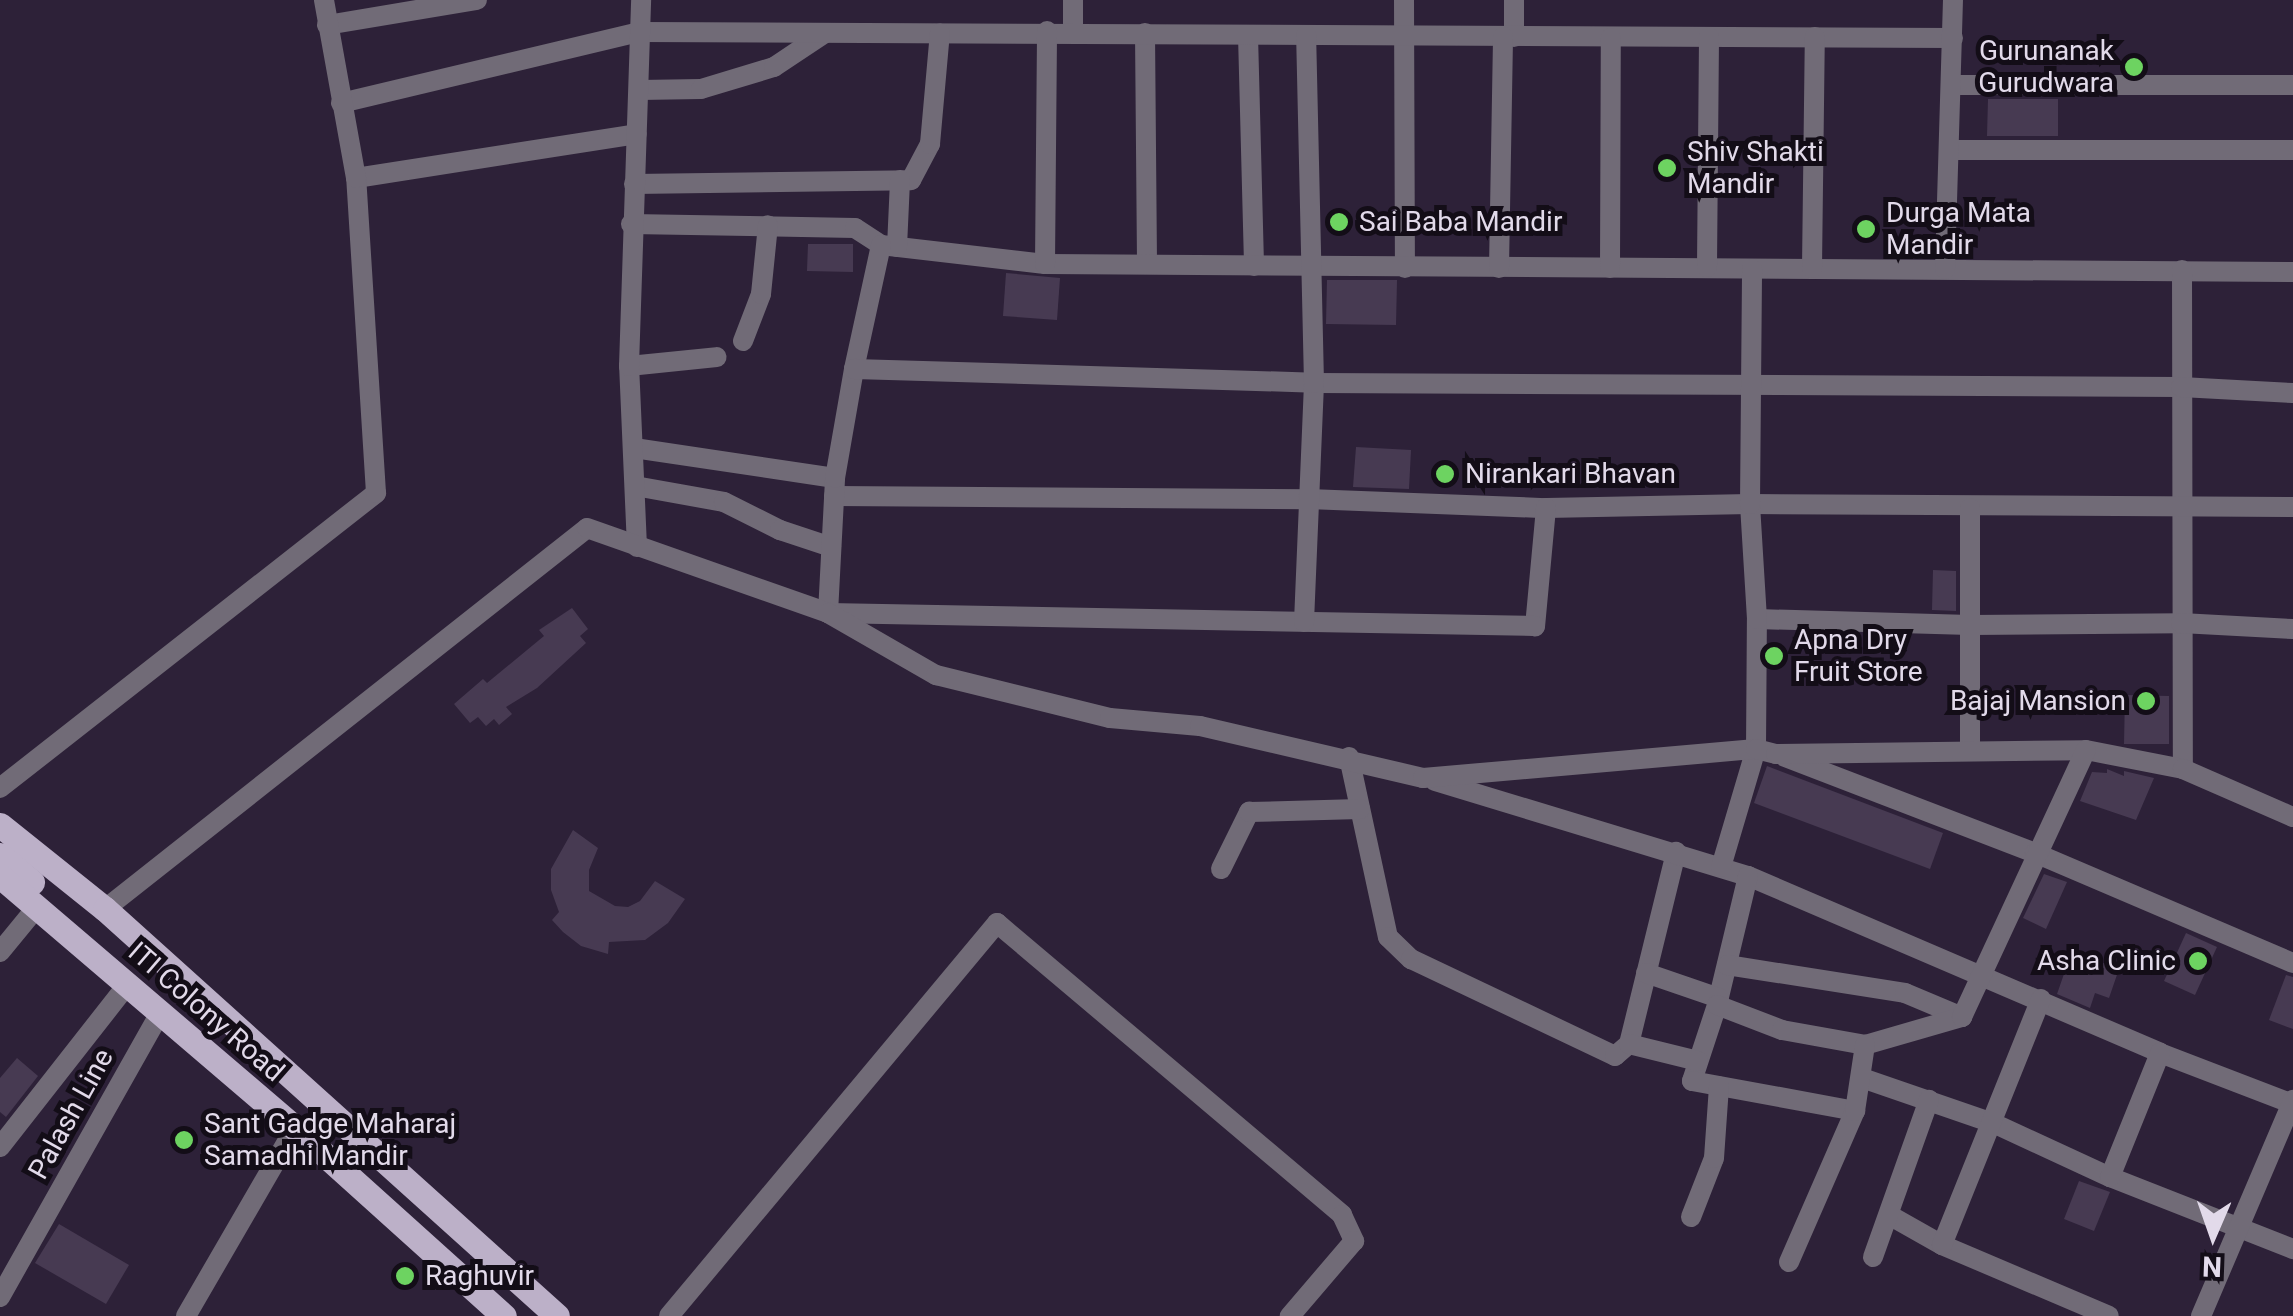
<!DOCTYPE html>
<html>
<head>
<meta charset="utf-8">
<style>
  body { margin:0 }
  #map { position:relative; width:2293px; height:1316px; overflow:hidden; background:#2d2138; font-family:Roboto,sans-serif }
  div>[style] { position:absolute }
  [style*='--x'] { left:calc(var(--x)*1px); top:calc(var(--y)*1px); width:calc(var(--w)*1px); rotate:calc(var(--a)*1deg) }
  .building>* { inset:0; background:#473a52 }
  .street>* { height:20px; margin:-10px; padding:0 10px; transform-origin:10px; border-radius:10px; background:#716b77 }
  .primary>* { height:25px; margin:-12.5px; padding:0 12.5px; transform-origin:12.5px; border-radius:12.5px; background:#bcb0c8 }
  .dots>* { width:28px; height:28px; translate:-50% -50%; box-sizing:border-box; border:5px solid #130d17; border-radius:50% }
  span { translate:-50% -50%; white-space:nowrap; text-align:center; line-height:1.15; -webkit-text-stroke:10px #130d17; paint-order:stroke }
  .poi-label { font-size:28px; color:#e2daea }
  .right { translate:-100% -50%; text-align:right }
  .left { translate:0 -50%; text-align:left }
  .street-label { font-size:28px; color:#e2daea }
  .north { position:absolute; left:2163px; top:1186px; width:100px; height:100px; -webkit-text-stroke:8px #130d17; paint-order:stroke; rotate:182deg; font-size:28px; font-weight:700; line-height:40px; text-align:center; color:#e2daea }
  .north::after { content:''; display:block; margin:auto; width:35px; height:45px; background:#e2daea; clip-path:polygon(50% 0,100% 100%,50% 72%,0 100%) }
</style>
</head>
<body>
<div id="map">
  <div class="building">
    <i style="clip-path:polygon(1988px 99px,2058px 99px,2058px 136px,1987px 136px)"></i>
    <i style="clip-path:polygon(808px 244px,853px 244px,853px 272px,807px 271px)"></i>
    <i style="clip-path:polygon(1006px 273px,1060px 278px,1057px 320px,1003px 316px)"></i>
    <i style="clip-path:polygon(1327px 280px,1397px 280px,1396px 325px,1326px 324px)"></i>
    <i style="clip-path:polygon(1356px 447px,1411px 450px,1409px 489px,1353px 487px)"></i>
    <i style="clip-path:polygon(1933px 570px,1956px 571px,1956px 611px,1932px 610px)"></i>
    <i style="clip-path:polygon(572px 608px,588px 629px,580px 636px,586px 643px,537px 688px,506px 707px,512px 714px,499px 725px,494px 719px,486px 726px,478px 717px,470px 723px,454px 704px,483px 679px,487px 683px,544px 636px,539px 630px)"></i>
    <i style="clip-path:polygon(2125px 695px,2169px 696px,2169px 744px,2124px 744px)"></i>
    <i style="clip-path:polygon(1767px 766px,1943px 833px,1930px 869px,1754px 803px)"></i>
    <i style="clip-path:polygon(2107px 769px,2124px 776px,2124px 771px,2154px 778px,2136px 820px,2080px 801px,2092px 772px,2107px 773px)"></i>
    <i style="clip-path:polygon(573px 830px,598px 848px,589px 870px,589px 891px,615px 906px,628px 907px,640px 901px,655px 881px,685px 899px,668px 923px,645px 940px,609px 942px,608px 954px,581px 946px,563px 932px,552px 920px,559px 912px,551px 890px,551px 869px)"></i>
    <i style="clip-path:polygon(2044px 874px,2067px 882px,2046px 929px,2023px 918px)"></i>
    <i style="clip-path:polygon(2186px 933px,2217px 947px,2195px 995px,2164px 981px)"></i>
    <i style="clip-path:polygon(2072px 951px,2119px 969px,2109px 998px,2095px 993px,2090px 1008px,2057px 994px)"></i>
    <i style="clip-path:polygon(2286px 975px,2293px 977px,2293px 1029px,2269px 1020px)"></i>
    <i style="clip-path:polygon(17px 1058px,38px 1076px,6px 1117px,0 1112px,0 1078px)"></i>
    <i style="clip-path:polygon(2079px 1181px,2110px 1192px,2094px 1231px,2064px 1219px)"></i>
    <i style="clip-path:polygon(59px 1224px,129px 1265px,106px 1304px,35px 1263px)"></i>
  </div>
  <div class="street">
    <i style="--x:1404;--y:0;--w:268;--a:89.8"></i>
    <i style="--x:1514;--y:0;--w:37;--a:90"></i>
    <i style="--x:327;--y:25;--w:152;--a:-9.5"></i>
    <i style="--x:1073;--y:32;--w:32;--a:-90"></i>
    <i style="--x:1145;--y:33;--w:231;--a:89.5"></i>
    <i style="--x:1248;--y:35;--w:231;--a:88.5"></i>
    <i style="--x:1953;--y:85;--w:340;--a:0"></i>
    <i style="--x:640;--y:90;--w:61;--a:-0.9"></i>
    <i style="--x:701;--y:89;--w:76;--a:-16.8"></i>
    <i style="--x:774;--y:67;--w:61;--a:-33.7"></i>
    <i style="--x:341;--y:103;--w:307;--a:-13.4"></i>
    <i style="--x:640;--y:32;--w:1313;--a:0.26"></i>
    <i style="--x:1951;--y:150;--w:342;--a:0"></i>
    <i style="--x:356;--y:178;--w:284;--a:-8.9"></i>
    <i style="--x:634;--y:184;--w:277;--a:-0.8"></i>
    <i style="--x:911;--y:180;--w:41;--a:-62.2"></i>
    <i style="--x:930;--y:144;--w:111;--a:-84.9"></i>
    <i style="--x:631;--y:224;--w:224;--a:1"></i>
    <i style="--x:855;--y:228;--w:31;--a:33"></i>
    <i style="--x:881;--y:245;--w:165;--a:6.6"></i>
    <i style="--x:1045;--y:264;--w:1248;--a:0.37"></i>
    <i style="--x:897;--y:247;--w:67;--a:-87.4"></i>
    <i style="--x:1045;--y:264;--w:233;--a:-89.5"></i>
    <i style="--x:1707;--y:267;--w:230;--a:-89.5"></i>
    <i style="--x:1499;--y:268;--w:231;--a:-89"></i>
    <i style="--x:1610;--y:268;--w:230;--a:-89.8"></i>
    <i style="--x:1812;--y:268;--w:231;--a:-89.3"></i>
    <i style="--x:1945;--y:269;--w:269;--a:-88.3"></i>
    <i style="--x:2182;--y:270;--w:499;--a:89.9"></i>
    <i style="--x:743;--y:341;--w:50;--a:-69"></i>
    <i style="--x:761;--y:294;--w:69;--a:-84.2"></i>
    <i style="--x:629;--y:366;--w:88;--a:-5.8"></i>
    <i style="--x:854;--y:369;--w:127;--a:-77.7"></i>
    <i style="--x:634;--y:448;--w:203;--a:8.5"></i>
    <i style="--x:635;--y:486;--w:90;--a:10.2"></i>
    <i style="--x:724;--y:502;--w:63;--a:26.6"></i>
    <i style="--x:780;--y:530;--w:54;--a:18.4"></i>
    <i style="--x:834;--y:496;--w:474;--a:0.4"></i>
    <i style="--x:1308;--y:499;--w:238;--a:2.2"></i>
    <i style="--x:1546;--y:508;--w:204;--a:-1.1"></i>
    <i style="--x:1750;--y:504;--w:543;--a:0.32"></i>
    <i style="--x:1546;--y:508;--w:119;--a:95.3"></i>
    <i style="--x:1535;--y:626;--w:707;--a:-178.95"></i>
    <i style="--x:828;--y:613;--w:135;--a:-87"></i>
    <i style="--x:835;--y:478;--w:111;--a:-80.1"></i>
    <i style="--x:854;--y:369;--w:460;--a:1.7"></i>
    <i style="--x:1314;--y:383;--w:867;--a:0.26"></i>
    <i style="--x:2181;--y:387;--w:112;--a:3.1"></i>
    <i style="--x:637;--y:547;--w:181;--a:-92.5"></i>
    <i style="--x:629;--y:366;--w:366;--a:-88.1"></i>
    <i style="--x:1757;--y:619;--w:213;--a:1.6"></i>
    <i style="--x:1970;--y:625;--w:211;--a:-0.5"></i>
    <i style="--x:2181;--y:623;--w:112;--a:3.1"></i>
    <i style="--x:1304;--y:622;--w:239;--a:-87.6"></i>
    <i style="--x:1314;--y:383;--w:348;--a:-91.3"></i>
    <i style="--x:1970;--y:749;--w:241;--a:-90"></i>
    <i style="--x:1349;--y:757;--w:184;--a:77.8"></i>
    <i style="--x:1388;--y:937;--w:32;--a:44"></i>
    <i style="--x:1411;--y:959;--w:226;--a:25.4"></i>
    <i style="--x:1615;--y:1056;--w:18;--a:-41"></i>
    <i style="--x:1629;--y:1044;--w:198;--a:-76.2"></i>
    <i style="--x:1785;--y:757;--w:268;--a:21"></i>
    <i style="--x:2035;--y:853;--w:280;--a:23.1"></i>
    <i style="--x:1435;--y:781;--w:327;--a:16.9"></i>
    <i style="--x:1748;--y:876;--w:448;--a:23.2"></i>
    <i style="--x:2160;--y:1053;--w:142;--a:21"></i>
    <i style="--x:0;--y:788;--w:478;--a:-38.1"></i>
    <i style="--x:376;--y:493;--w:316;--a:-93.6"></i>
    <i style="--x:356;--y:178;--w:181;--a:-100.2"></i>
    <i style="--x:1721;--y:867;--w:123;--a:-73.5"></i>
    <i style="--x:1756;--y:749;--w:130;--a:-89.6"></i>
    <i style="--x:1757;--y:619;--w:115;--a:-93.5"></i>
    <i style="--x:1750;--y:504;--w:235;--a:-89.5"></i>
    <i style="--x:1221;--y:869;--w:64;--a:-63.8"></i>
    <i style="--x:1249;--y:812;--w:111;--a:-1.5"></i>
    <i style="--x:1748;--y:876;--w:133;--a:103.5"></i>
    <i style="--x:1717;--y:1005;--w:80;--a:108.2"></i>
    <i style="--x:1692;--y:1081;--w:166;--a:10.4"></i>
    <i style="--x:105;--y:909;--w:614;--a:-38.32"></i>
    <i style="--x:587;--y:528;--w:256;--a:19.4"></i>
    <i style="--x:828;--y:613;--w:125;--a:29.9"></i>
    <i style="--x:936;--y:675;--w:179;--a:13.9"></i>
    <i style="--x:1110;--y:718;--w:90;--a:5.1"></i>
    <i style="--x:1200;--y:726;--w:229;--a:13.1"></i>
    <i style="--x:1423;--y:778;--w:334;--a:-5"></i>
    <i style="--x:1756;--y:749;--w:21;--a:14"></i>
    <i style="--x:1776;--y:754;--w:310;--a:-0.7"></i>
    <i style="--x:2086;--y:750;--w:99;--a:11.1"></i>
    <i style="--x:2183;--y:769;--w:120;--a:23.6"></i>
    <i style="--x:0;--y:952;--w:58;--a:-50.6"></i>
    <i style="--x:1727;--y:965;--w:180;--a:8.9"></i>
    <i style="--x:1905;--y:993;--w:62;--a:22.8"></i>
    <i style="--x:1646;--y:973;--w:77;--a:18.9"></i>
    <i style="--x:1717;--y:1005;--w:70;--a:21"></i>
    <i style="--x:1782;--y:1030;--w:84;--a:10.2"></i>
    <i style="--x:1865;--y:1045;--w:101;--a:-16.1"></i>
    <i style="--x:1962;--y:1017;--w:294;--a:-65.1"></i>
    <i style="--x:1629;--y:1044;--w:71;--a:13.8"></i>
    <i style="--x:1862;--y:1078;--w:139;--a:19"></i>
    <i style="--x:1993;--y:1123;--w:129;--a:24.8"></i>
    <i style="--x:2110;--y:1177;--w:197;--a:21.5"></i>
    <i style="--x:0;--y:1147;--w:207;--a:-51.9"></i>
    <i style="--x:2110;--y:1177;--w:134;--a:-68"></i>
    <i style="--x:1889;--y:1215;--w:61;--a:29.5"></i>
    <i style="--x:1942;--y:1245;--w:181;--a:23"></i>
    <i style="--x:1691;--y:1217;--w:63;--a:-68.7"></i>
    <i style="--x:1714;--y:1158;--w:72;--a:-86"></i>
    <i style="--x:1942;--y:1245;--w:265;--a:-68.1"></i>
    <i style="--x:1873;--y:1257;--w:167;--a:-70.4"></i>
    <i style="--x:1789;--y:1262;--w:165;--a:-66.4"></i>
    <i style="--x:1855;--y:1111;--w:67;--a:-81.4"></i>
    <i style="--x:0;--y:1297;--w:328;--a:-60.6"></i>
    <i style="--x:186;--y:1316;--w:217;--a:-59.9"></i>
    <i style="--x:669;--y:1316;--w:512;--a:-50.15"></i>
    <i style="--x:997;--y:923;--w:452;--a:40.2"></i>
    <i style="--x:1342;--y:1215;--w:29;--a:65"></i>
    <i style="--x:1354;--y:1241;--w:99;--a:130.5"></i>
    <i style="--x:2201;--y:1316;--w:235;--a:-66.9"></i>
  </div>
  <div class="primary">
    <i style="--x:0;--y:825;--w:134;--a:38.7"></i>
    <i style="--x:105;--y:909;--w:608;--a:42"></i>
    <i style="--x:0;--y:855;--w:42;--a:40.2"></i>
    <i style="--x:0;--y:876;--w:388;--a:40.5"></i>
    <i style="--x:295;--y:1128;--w:281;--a:42"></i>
  </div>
  <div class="dots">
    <i style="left:2134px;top:67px;background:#6dd361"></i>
    <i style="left:1667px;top:168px;background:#6dd361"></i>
    <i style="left:1339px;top:222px;background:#6dd361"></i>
    <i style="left:1866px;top:229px;background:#6dd361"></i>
    <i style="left:1445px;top:474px;background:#6dd361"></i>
    <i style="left:1774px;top:656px;background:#6dd361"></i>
    <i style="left:2146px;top:701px;background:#6dd361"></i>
    <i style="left:2198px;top:961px;background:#6dd361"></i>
    <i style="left:184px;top:1140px;background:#6dd361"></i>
    <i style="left:405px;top:1276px;background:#6dd361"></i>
  </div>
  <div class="poi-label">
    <span class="right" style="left:2114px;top:67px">Gurunanak<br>Gurudwara</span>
    <span class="left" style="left:1687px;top:168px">Shiv Shakti<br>Mandir</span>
    <span class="left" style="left:1886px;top:229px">Durga Mata<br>Mandir</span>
    <span class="left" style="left:1359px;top:222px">Sai Baba Mandir</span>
    <span class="left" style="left:1465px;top:474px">Nirankari Bhavan</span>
    <span class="left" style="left:1794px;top:656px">Apna Dry<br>Fruit Store</span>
    <span class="right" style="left:2126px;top:701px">Bajaj Mansion</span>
    <span class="right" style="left:2176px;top:961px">Asha Clinic</span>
    <span class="left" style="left:204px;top:1140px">Sant Gadge Maharaj<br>Samadhi Mandir</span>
    <span class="left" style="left:425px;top:1276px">Raghuvir</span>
  </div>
  <div class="street-label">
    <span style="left:206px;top:1012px;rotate:41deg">ITI Colony Road</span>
    <span style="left:71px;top:1114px;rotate:-61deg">Palash Line</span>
  </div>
  <div class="north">N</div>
</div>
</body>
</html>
